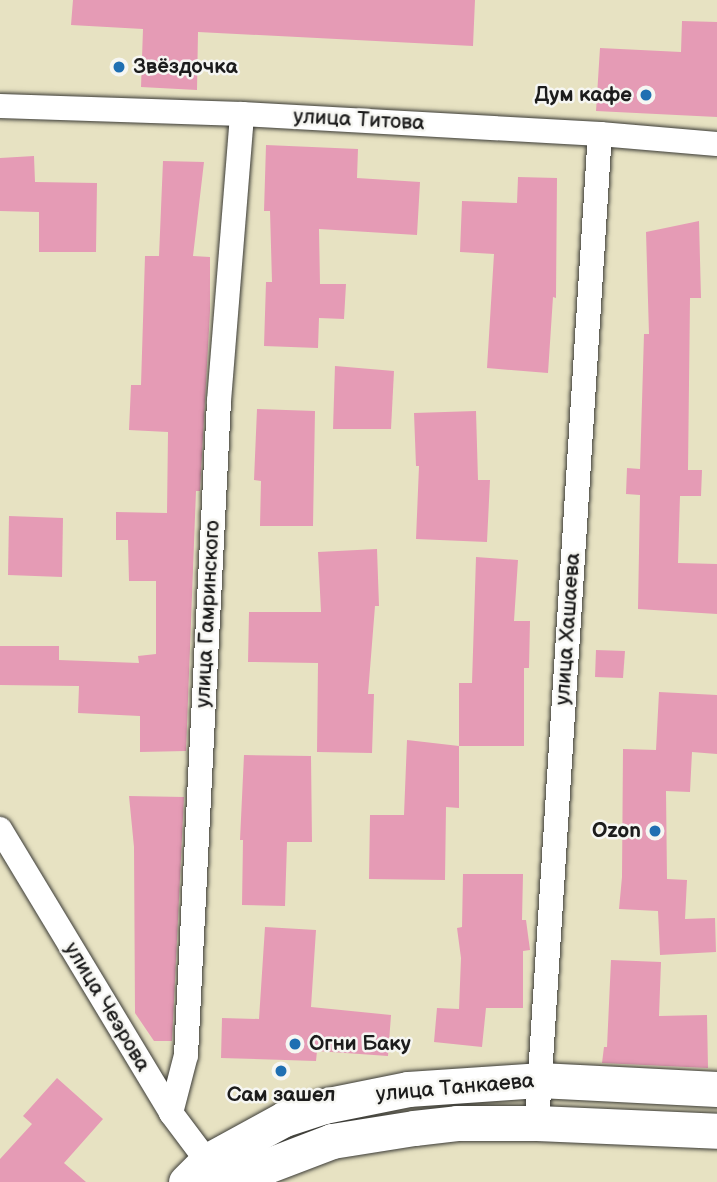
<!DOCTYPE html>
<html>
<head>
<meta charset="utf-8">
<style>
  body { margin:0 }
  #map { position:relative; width:717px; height:1182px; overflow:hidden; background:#e7e2c2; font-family:"Balsamiq Sans",sans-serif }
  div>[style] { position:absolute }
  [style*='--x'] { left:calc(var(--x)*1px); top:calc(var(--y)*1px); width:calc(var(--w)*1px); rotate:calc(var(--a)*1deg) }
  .building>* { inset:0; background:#e59bb5 }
  .roads { filter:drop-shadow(0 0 2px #3a3a35) drop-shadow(0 0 2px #3a3a35) }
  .street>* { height:24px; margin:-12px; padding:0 12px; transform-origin:12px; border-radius:12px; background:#fff }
  .secondary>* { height:35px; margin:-17.5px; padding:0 17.5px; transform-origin:17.5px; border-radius:17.5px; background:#fff }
  .dots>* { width:19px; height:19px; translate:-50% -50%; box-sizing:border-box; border:4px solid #f6f6f2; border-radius:50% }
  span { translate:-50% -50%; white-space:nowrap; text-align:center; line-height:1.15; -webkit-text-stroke:5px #f6f6f2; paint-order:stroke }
  .poi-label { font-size:21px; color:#1c1c1c; font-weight:700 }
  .left { translate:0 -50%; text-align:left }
  .right { translate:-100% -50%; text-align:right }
  .street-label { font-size:21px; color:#1c1c1c }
</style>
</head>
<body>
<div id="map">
  <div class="building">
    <i style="clip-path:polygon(73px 0,475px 0,473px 46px,198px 32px,197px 90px,141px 87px,143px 29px,71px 25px)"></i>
    <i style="clip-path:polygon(682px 21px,717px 22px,717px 117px,596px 111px,600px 48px,681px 52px)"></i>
    <i style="clip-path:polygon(266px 145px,358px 149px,357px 178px,420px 182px,417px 235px,319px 229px,320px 284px,346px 284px,344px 319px,319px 318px,318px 348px,264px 346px,266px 282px,272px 282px,270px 211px,264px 211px)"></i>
    <i style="clip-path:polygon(34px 156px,35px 182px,97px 183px,96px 252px,39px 252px,39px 212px,0 211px,0 158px)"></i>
    <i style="clip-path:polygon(163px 161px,204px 162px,193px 256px,210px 257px,210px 311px,200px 491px,196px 491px,186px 751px,140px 752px,140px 716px,78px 713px,79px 686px,0 685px,0 646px,59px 646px,59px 660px,139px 663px,138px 656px,156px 654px,156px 581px,129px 581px,128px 540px,116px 540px,116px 512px,167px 513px,168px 432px,129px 430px,131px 385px,141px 385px,145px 256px,159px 256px)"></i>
    <i style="clip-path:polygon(518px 177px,557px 178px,556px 298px,553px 297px,548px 373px,487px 368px,494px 254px,460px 252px,462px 201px,517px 203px)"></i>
    <i style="clip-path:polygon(699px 221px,701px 298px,690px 298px,688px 470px,702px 470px,701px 496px,680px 496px,678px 563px,717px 564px,717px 614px,638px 609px,640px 495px,626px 494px,627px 468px,640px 469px,644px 334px,649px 334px,646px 232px)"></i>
    <i style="clip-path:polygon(335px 366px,394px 371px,391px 429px,333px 429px)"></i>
    <i style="clip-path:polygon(257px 409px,315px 411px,313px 526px,260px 526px,261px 481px,254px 480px)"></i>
    <i style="clip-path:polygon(476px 411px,478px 480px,490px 480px,487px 542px,416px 539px,419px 466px,416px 466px,414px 413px)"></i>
    <i style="clip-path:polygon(9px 516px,63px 518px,62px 577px,8px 575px)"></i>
    <i style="clip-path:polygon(377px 549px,379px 606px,375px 606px,368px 694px,374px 694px,372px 753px,317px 752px,318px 663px,248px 662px,249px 612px,321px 612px,318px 552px)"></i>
    <i style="clip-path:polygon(476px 557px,518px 560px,514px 621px,530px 621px,529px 668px,524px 668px,524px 746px,459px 746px,459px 683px,472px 683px)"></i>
    <i style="clip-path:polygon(596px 650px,625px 651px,623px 678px,595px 677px)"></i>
    <i style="clip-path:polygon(659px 692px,717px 695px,717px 754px,692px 752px,690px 792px,666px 791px,667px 879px,687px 880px,685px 919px,715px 918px,716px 952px,660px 955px,658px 911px,619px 909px,622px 877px,623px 749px,656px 750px)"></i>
    <i style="clip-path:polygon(407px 740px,459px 746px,459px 808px,446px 807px,445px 880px,369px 879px,370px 815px,404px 815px)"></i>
    <i style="clip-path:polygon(244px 755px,311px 756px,312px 842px,287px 842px,285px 906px,242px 905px,243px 840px,240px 840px)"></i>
    <i style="clip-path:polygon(129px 796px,184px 797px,172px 1041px,154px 1041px,135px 1013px,134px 847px)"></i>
    <i style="clip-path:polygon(463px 874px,523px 874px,522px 920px,526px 920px,530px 950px,523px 951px,523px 1008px,486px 1008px,482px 1047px,434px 1042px,437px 1008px,459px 1009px,461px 958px,457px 928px,462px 927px)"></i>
    <i style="clip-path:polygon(265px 927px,316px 930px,311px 1007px,391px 1015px,388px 1056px,317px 1051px,316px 1061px,221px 1058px,222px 1018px,259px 1019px)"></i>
    <i style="clip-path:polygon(611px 960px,661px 962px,659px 1016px,707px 1015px,708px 1068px,602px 1063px,604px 1047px,607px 1047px)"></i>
    <i style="clip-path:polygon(57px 1078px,103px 1119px,64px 1163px,86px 1182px,0 1182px,0 1159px,32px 1124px,23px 1116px)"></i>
  </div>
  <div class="roads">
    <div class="street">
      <i style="--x:0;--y:106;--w:242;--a:1.9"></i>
      <i style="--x:242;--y:114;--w:359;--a:3.2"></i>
      <i style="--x:600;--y:134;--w:117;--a:4.9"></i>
      <i style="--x:0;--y:829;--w:332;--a:58.9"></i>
      <i style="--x:171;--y:1113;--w:60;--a:53.1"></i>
      <i style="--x:207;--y:1161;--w:24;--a:60"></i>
      <i style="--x:171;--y:1113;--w:60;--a:-75.5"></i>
      <i style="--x:186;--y:1055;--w:655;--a:-87.11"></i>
      <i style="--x:219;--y:401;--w:288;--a:-85.4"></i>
      <i style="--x:537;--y:1123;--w:991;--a:-86.36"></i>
    </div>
    <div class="secondary">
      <i style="--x:186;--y:1182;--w:30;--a:-45"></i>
      <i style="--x:207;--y:1161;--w:88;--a:-28.6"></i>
      <i style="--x:284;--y:1119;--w:42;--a:-18"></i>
      <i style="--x:324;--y:1106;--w:86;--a:-11.4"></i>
      <i style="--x:408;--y:1089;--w:131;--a:-3.9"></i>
      <i style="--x:539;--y:1080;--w:178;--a:2.9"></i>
      <i style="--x:237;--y:1182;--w:26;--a:-31"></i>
      <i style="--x:259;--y:1169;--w:78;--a:-21"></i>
      <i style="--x:332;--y:1141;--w:83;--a:-9"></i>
      <i style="--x:414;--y:1128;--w:43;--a:-6.6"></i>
      <i style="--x:457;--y:1123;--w:80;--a:0"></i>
      <i style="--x:537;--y:1123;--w:180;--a:2.5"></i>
    </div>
  </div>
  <div class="dots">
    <i style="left:119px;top:67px;background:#1f6fb2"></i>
    <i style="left:646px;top:95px;background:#1f6fb2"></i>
    <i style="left:655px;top:831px;background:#1f6fb2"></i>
    <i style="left:295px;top:1044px;background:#1f6fb2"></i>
    <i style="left:281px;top:1071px;background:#1f6fb2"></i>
  </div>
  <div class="poi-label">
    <span class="left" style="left:133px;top:67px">Звёздочка</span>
    <span class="right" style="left:632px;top:95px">Дум кафе</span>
    <span class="right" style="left:641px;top:831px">Ozon</span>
    <span class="left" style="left:309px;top:1044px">Огни Баку</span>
    <span style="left:281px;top:1095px">Сам зашел</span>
  </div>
  <div class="street-label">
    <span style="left:359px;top:120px;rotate:3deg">улица Титова</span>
    <span style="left:208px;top:614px;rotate:-87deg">улица Гамринского</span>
    <span style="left:568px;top:629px;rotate:-86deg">улица Хашаева</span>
    <span style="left:107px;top:1007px;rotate:59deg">улица Чеэрова</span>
    <span style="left:455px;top:1088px;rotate:-5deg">улица Танкаева</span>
  </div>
</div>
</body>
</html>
